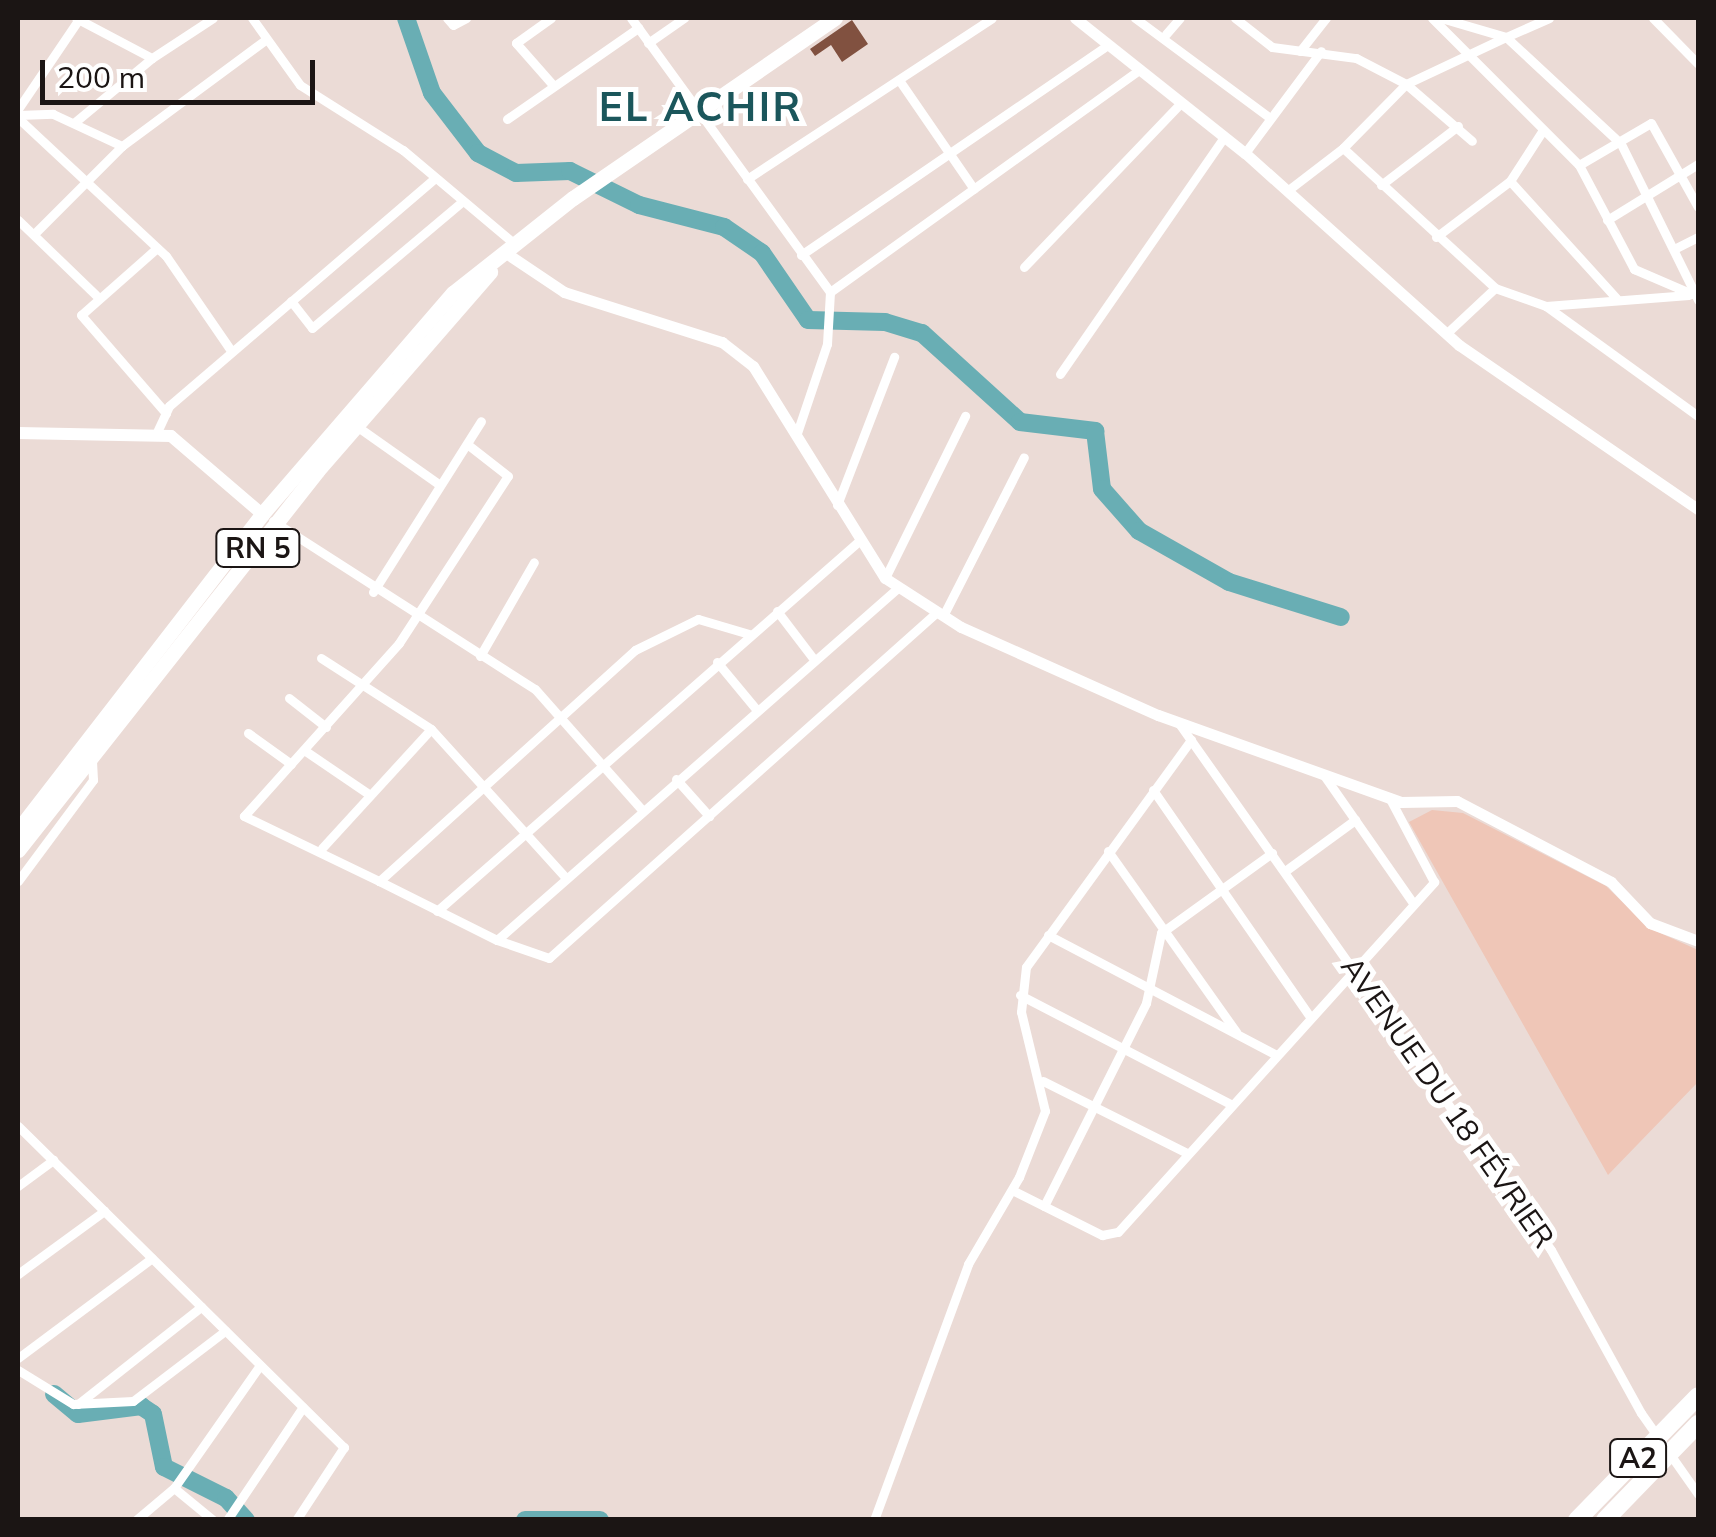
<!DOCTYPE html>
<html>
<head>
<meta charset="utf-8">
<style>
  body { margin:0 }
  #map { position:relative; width:1716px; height:1537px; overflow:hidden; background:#ebdbd6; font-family:Mulish,sans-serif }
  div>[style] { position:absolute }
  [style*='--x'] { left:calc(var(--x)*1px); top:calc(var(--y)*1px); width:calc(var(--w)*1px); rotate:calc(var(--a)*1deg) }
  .green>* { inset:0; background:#efc6b7 }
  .river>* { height:18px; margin:-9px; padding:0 9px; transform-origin:9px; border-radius:9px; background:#69aeb4 }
  .building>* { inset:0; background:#815140 }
  .minor>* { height:9px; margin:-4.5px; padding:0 4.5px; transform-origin:4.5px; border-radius:4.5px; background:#fff }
  .tertiary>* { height:11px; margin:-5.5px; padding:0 5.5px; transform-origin:5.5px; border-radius:5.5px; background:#fff }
  .secondary>* { height:12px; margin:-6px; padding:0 6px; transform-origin:6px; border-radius:6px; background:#fff }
  .primary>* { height:15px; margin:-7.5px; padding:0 7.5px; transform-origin:7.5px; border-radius:7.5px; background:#fff }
  .motorway>* { height:18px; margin:-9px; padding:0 9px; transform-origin:9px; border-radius:9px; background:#fff }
  span { translate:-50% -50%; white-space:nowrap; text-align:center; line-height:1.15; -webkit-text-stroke:10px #fff; paint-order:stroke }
  .shield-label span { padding:2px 8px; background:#fff; border:2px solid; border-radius:8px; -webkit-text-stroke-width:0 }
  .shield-label { font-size:28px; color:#1b1514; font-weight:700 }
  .street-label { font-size:30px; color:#1b1514 }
  .district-label { font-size:40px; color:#1b565b; font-weight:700; letter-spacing:2.5px }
  .frame { position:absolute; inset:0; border:20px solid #1b1514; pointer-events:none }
  .scale { position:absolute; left:40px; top:60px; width:275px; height:45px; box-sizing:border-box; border:5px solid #1b1514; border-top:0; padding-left:12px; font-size:30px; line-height:35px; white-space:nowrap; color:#1b1514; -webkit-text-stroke:8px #fff; paint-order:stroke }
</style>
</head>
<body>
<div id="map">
  <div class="green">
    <i style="clip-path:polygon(1432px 810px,1463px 813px,1606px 886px,1649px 928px,1698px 950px,1698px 1082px,1608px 1175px,1409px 822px)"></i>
  </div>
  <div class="river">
    <i style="--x:406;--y:18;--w:79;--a:70.9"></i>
    <i style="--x:432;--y:93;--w:76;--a:52.5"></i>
    <i style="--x:478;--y:153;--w:43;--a:27.8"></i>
    <i style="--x:516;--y:173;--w:54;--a:-2.1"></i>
    <i style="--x:570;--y:171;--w:77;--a:26.2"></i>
    <i style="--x:639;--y:205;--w:88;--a:14.5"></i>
    <i style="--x:724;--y:227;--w:46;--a:34.4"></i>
    <i style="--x:762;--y:253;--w:81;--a:55.5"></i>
    <i style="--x:808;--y:320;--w:77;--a:1.5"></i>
    <i style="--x:885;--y:322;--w:39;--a:17"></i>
    <i style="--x:922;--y:333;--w:132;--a:42.2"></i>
    <i style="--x:1020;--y:422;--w:76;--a:6.8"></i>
    <i style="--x:1095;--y:431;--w:58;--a:83.1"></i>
    <i style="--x:1102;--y:489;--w:56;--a:48.6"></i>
    <i style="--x:1139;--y:531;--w:103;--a:29.5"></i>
    <i style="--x:1229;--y:582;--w:117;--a:17.4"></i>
    <i style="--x:54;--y:1394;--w:31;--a:40"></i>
    <i style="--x:78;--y:1414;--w:64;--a:-7.2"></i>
    <i style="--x:141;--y:1406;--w:14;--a:34"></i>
    <i style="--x:153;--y:1414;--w:54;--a:78.3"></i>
    <i style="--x:164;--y:1467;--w:69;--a:26.6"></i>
    <i style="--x:226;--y:1498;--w:30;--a:48"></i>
    <i style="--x:525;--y:1520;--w:75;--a:0"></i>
  </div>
  <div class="building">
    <i style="clip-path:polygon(852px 20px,868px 44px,842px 62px,831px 45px,815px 56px,810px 49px)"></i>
  </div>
  <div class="minor">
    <i style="--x:76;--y:18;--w:86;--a:27.8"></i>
    <i style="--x:152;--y:58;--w:73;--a:-33.3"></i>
    <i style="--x:252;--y:18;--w:82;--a:54.4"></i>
    <i style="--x:300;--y:85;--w:122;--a:32.3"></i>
    <i style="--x:403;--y:150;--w:148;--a:40.1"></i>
    <i style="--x:447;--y:18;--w:9;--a:49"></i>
    <i style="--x:453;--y:25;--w:15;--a:-28"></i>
    <i style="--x:551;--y:18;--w:43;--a:144.5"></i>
    <i style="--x:516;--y:43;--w:55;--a:48.7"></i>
    <i style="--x:631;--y:18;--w:339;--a:54"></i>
    <i style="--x:830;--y:292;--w:379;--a:-35.7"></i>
    <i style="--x:1135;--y:18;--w:168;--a:36.5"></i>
    <i style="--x:1235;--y:18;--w:47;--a:38.1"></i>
    <i style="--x:1272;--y:47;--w:85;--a:7.5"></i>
    <i style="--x:1356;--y:58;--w:56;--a:27.5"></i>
    <i style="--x:1406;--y:84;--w:87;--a:40.8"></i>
    <i style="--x:1432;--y:18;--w:208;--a:45"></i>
    <i style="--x:1579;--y:165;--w:118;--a:62.1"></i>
    <i style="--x:1634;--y:269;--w:63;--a:23.3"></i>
    <i style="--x:1441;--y:18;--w:68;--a:16.3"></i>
    <i style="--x:1506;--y:37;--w:47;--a:-23.8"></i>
    <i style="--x:1653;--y:18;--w:64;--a:45.6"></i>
    <i style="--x:1166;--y:34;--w:21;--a:-49"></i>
    <i style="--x:648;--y:43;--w:44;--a:-34.8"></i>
    <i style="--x:1300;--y:51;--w:42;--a:-51.8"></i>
    <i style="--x:899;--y:80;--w:132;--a:55.5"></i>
    <i style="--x:18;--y:109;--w:109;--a:-55.9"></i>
    <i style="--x:18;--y:115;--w:35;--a:-2"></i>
    <i style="--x:53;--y:114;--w:76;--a:24.9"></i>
    <i style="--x:18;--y:118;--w:202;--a:43"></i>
    <i style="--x:166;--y:256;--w:116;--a:55.5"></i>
    <i style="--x:507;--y:119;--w:160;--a:-34.8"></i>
    <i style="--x:75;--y:122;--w:100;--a:-39.7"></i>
    <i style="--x:1343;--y:148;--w:90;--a:-45.5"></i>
    <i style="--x:1406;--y:84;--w:110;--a:-25.2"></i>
    <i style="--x:1506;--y:37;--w:157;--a:42.9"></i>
    <i style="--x:1621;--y:144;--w:174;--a:63.7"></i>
    <i style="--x:1245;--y:153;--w:127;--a:-53.3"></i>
    <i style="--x:1579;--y:165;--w:83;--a:-30.3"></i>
    <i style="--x:1651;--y:123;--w:96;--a:60.8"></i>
    <i style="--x:747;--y:179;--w:293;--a:-33.3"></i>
    <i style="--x:1510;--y:181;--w:158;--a:47.8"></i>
    <i style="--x:1381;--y:185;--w:97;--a:-37.5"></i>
    <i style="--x:1287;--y:191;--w:71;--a:-37.5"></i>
    <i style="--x:1343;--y:148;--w:207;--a:42.6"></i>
    <i style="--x:18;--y:220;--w:108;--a:43.9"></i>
    <i style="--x:1607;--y:220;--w:107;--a:-31.6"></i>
    <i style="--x:37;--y:231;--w:120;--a:-45"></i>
    <i style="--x:122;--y:146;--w:178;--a:-36.5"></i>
    <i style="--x:1436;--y:237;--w:93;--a:-37.1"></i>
    <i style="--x:1510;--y:181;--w:61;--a:-57.1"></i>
    <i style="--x:157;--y:248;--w:101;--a:138.6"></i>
    <i style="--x:81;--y:315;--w:130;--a:49.1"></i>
    <i style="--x:1676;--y:248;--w:25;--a:-27"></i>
    <i style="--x:801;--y:255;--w:368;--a:-34.4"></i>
    <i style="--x:1024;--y:267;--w:224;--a:-46.3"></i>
    <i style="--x:291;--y:301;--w:34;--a:52"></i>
    <i style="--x:312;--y:328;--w:197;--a:-40.1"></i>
    <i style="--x:1546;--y:306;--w:143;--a:-4.4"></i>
    <i style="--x:1448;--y:332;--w:64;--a:-43.1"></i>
    <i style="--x:1495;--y:288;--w:54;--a:19.4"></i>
    <i style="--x:1546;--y:306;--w:188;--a:35.9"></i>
    <i style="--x:1060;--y:374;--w:288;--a:-55.3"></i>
    <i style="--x:355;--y:425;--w:104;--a:35.2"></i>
    <i style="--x:157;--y:432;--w:29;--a:-65"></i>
    <i style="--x:169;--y:406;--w:350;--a:-40.6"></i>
    <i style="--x:796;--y:436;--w:97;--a:-71.4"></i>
    <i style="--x:827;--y:344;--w:52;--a:-86.7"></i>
    <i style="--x:837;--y:505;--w:159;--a:-68.9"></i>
    <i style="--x:273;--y:521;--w:311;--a:32.7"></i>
    <i style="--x:535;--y:689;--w:162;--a:48.5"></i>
    <i style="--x:885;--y:578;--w:181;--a:-63.7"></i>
    <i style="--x:373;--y:592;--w:202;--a:-57.7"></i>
    <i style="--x:777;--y:611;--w:58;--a:52.7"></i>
    <i style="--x:943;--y:616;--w:178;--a:-63"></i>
    <i style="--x:749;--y:634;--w:53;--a:-163.6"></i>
    <i style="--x:698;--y:619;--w:70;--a:153.8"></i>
    <i style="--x:635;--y:650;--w:345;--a:137.9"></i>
    <i style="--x:379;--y:881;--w:132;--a:26.6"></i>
    <i style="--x:497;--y:940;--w:535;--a:-41.29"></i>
    <i style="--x:480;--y:656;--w:108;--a:-60.1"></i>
    <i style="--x:321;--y:658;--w:131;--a:32.8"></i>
    <i style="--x:431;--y:729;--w:201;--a:47.8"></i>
    <i style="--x:717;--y:662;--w:60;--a:50.4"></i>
    <i style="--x:289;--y:698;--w:47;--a:38.1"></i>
    <i style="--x:1178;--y:722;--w:646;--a:54.76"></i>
    <i style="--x:1551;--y:1250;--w:186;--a:61.1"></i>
    <i style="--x:1641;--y:1413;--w:99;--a:54.9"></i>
    <i style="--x:248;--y:733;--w:53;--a:35.8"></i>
    <i style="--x:304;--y:750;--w:80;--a:34.3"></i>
    <i style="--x:1323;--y:774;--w:157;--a:55.1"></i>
    <i style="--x:676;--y:779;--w:50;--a:48.3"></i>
    <i style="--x:1153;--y:790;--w:274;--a:55.3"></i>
    <i style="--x:322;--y:848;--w:161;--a:-47.5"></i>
    <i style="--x:1108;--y:851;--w:222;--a:54.7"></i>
    <i style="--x:1285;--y:871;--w:87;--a:-36.1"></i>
    <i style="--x:18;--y:881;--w:126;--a:-53.4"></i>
    <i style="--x:93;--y:780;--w:21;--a:-93"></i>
    <i style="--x:379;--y:881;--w:150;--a:-154.3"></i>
    <i style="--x:244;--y:816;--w:232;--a:-48.1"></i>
    <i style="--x:399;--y:643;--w:199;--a:-56.9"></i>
    <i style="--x:508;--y:476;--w:52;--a:-142"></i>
    <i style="--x:437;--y:911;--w:561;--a:-41.24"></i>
    <i style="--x:1048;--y:935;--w:256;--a:27.7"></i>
    <i style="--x:497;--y:940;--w:55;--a:19.1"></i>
    <i style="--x:549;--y:958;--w:520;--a:-41.73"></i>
    <i style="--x:1020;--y:995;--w:237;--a:27.4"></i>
    <i style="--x:1043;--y:1081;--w:161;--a:26.6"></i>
    <i style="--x:18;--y:1126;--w:458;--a:44.6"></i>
    <i style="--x:344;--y:1447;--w:87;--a:123.3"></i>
    <i style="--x:18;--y:1186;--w:44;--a:-36.6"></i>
    <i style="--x:1012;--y:1190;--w:101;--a:26.6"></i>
    <i style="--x:1102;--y:1235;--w:16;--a:-11"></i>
    <i style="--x:1118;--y:1232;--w:472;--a:-47.9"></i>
    <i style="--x:1434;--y:882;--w:96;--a:-117.9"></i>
    <i style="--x:1044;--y:1206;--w:227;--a:-63.3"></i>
    <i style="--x:1146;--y:1003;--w:72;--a:-77.9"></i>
    <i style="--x:1161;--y:933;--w:137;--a:-35.8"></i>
    <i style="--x:18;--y:1274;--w:107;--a:-36.2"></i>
    <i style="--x:18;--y:1358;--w:167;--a:-36.7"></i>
    <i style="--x:18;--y:1370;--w:65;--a:31.7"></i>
    <i style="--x:73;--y:1404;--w:60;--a:-2.9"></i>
    <i style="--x:133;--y:1401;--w:116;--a:-37.3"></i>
    <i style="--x:78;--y:1404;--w:157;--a:-38.3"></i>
    <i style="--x:174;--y:1488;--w:150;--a:-55"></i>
    <i style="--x:136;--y:1520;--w:50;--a:-40.1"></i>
    <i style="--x:174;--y:1488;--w:50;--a:39.4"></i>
    <i style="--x:227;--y:1520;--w:136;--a:-56.1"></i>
    <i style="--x:874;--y:1520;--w:273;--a:-69.8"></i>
    <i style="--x:968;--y:1264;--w:101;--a:-59.6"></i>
    <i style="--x:1019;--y:1177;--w:71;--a:-68.5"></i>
    <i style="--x:1045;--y:1111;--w:102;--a:-103.6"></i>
    <i style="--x:1021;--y:1012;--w:45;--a:-83.7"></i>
    <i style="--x:1026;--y:967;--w:281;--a:-54"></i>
  </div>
  <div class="tertiary">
    <i style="--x:1075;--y:18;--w:217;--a:38.5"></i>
    <i style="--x:1245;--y:153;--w:288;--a:41.9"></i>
    <i style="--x:1459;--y:345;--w:290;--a:34.5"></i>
    <i style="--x:506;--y:253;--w:70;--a:33.9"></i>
    <i style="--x:564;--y:292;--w:166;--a:17.6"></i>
    <i style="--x:722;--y:342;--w:39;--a:38"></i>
    <i style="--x:753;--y:366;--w:250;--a:58.1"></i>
    <i style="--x:885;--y:578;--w:90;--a:32.8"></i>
    <i style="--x:961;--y:627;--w:216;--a:24.1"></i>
    <i style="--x:1158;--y:715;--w:258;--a:19.7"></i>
    <i style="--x:1401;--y:802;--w:56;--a:-1"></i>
    <i style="--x:1457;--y:801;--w:174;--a:27.7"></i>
    <i style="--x:1611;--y:882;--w:57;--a:46.4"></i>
    <i style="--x:1650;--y:923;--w:51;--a:20.6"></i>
  </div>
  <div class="secondary">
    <i style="--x:18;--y:433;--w:153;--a:1.1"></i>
    <i style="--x:171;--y:436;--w:120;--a:40.6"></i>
  </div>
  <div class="primary">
    <i style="--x:18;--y:830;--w:399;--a:-52.3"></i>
    <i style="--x:262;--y:514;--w:292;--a:-49.2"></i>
    <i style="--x:453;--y:293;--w:153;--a:-38.4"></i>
    <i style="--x:573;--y:198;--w:318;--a:-34.5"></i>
    <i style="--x:18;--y:850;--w:483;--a:-51.7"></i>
    <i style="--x:317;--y:471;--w:264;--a:-49"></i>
  </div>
  <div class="motorway">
    <i style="--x:1577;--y:1520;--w:173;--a:-45.7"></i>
    <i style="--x:1605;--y:1520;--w:134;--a:-45.9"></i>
  </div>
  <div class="shield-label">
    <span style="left:258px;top:548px">RN 5</span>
    <span style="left:1638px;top:1458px">A2</span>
  </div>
  <div class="street-label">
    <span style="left:1448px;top:1102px;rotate:55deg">AVENUE DU 18 FÉVRIER</span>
  </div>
  <div class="district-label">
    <span style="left:701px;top:106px">EL ACHIR</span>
  </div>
  <div class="frame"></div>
  <div class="scale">200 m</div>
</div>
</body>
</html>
